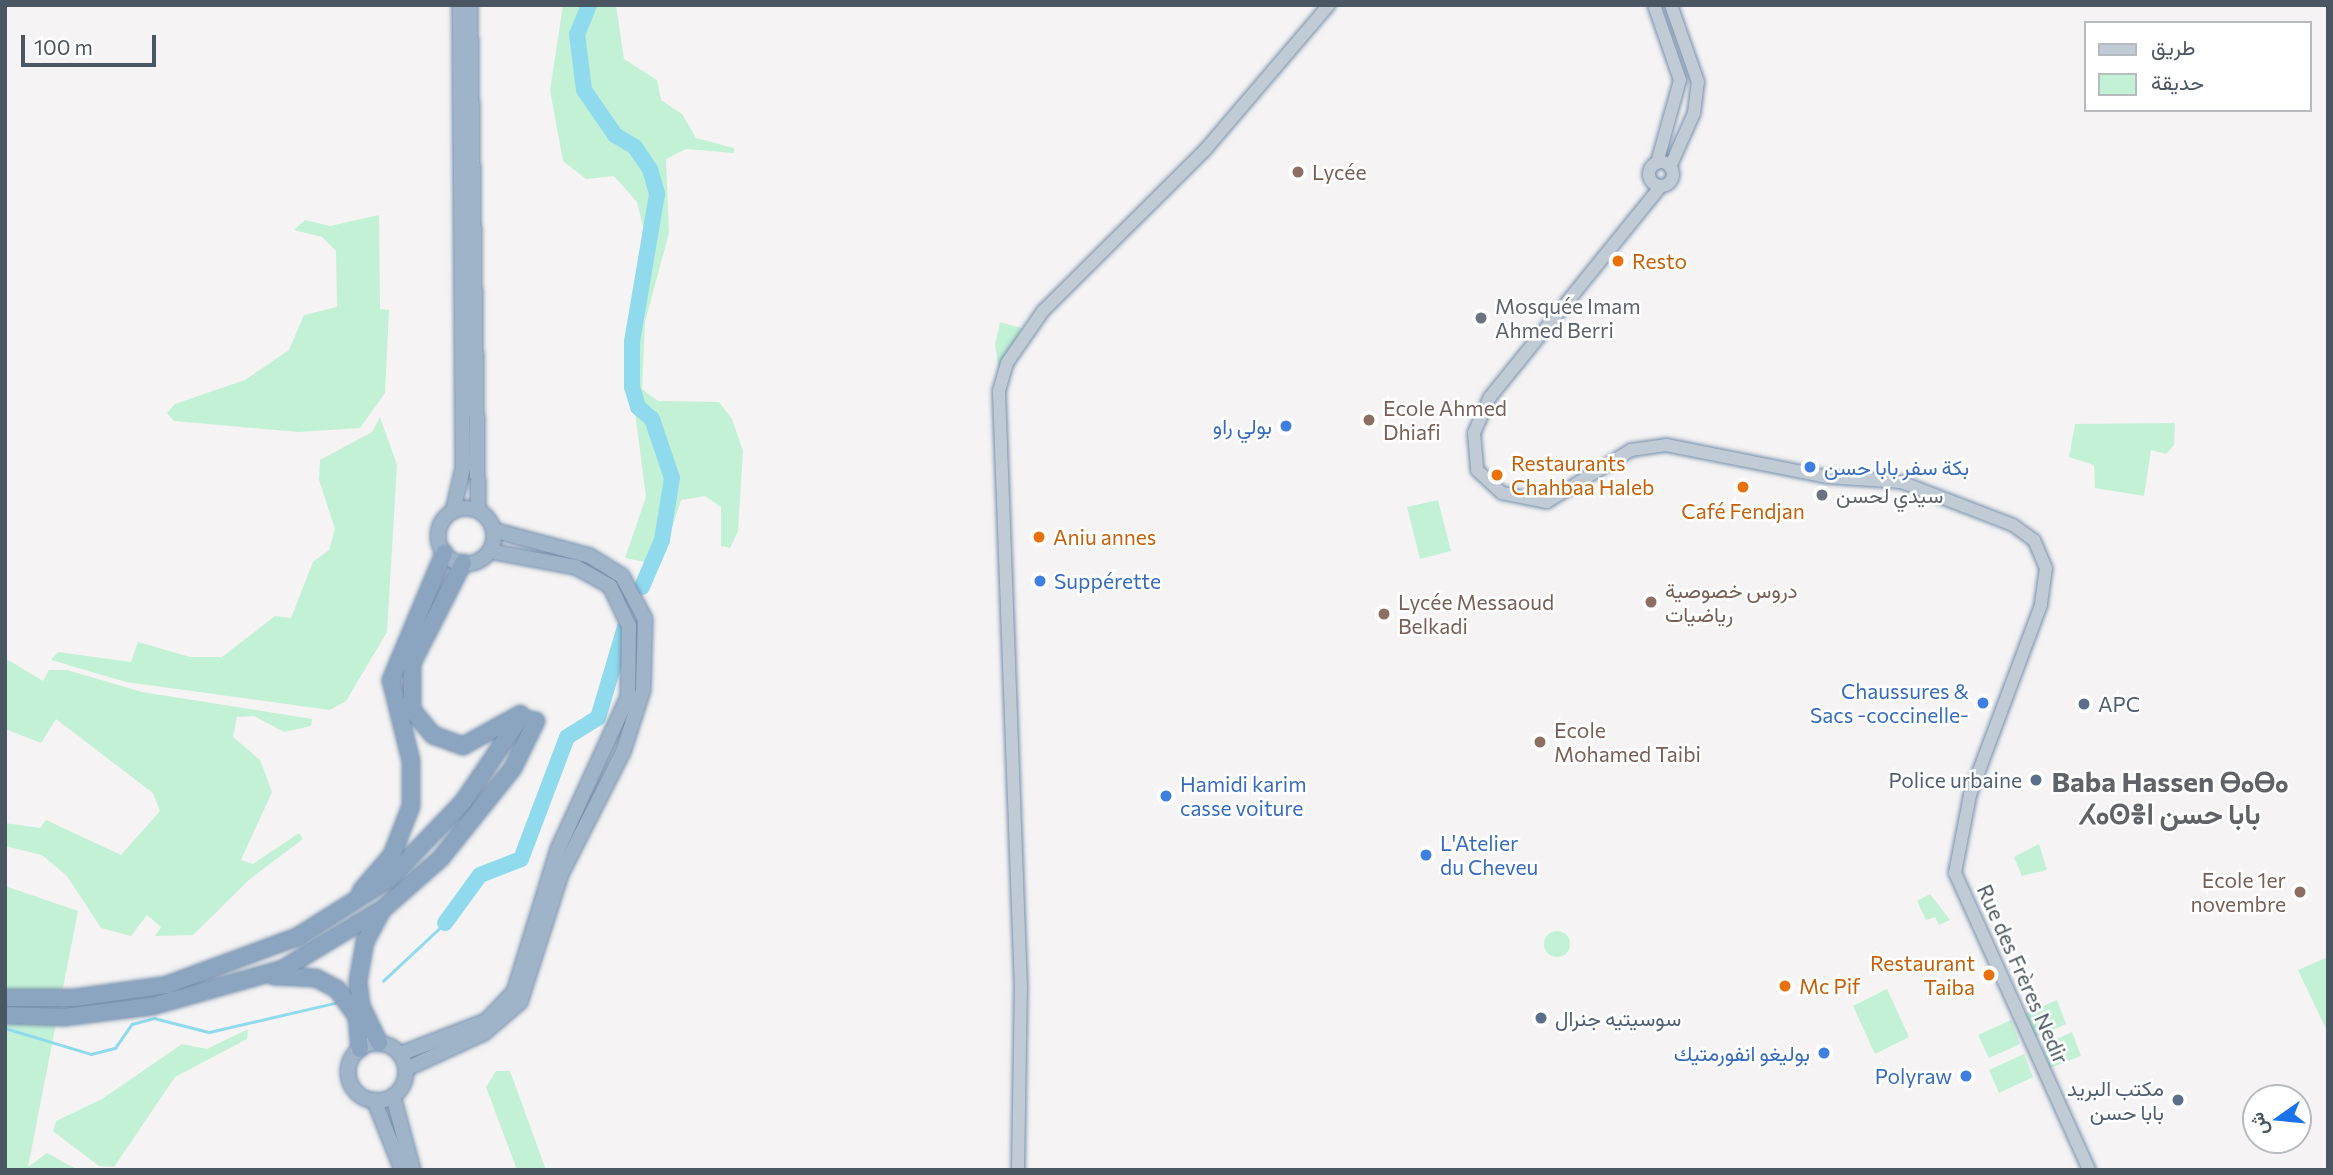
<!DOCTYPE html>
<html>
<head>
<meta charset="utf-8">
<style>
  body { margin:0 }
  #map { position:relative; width:2333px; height:1175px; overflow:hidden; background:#f5f3f3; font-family:Commissioner,Vazirmatn,"Noto Sans Tifinagh",sans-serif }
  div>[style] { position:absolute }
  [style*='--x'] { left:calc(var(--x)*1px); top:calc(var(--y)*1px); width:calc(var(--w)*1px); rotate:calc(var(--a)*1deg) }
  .green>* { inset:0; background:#c3f1d5 }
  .round { border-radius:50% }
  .stream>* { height:2.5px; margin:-1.25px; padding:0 1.25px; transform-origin:1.25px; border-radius:1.25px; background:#90daee }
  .river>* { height:16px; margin:-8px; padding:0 8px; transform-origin:8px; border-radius:8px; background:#90daee }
  .roads { filter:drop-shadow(0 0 2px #7690ad) drop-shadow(0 0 2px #7690ad) }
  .secondary>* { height:12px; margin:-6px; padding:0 6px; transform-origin:6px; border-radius:6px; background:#c1cbd6 }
  .secondary>.ring { margin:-6px; padding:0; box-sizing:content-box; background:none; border:12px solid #c1cbd6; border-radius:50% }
  .trunk>* { height:14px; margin:-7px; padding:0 7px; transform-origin:7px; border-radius:7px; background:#9fb4c9 }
  .trunk>.ring { margin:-7px; padding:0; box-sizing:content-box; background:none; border:14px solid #9fb4c9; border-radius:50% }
  .motorway>* { height:16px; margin:-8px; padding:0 8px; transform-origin:8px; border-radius:8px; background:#8ba5c1 }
  .dots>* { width:19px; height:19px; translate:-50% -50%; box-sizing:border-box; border:4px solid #fff; border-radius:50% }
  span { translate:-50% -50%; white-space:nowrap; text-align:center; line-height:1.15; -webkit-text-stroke:5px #fff; paint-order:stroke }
  .education-label { font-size:21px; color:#785e54 }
  .left { translate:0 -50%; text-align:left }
  .right { translate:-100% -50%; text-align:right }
  .food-label { font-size:21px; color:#c56008 }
  .worship-label { font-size:21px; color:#5b616d }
  .shop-label { font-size:21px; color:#366cbe }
  .service-label { font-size:21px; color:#4e5e75 }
  .street-label { font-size:21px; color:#4a5661 }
  .district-label { font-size:28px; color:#5f6368; font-weight:700 }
  .frame { position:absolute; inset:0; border:7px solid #4a5661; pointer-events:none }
  .legend { position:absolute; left:2084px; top:21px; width:228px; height:91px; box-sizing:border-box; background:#fff; border:2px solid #b7bbc0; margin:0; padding:9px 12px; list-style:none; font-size:21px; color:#4a5661 }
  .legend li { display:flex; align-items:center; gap:14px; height:35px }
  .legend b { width:35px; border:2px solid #b7bbc0 }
  .north { position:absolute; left:2242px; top:1084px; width:70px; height:70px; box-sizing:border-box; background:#fff; border:2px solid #b7bbc0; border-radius:50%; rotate:255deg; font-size:19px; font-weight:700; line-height:28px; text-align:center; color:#4a5661 }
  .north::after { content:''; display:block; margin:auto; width:24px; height:32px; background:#1a73e8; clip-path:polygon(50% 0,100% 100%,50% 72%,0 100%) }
  .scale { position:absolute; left:21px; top:35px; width:135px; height:32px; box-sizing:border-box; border:4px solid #4a5661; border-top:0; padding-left:9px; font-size:21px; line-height:24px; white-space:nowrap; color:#4a5661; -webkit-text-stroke:5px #fff; paint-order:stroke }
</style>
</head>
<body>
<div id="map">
  <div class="green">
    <i style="clip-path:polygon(563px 5px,616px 5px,624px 59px,657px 80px,661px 100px,682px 114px,696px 138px,734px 148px,734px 153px,686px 149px,666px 159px,669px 233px,645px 322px,642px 389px,658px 401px,719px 402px,732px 419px,743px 451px,738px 531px,730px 548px,721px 546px,721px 507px,705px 496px,681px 500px,660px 565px,625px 558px,646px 497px,625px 335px,644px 231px,637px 202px,614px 176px,586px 179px,563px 161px,550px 90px)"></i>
    <i style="clip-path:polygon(379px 215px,380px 309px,389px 310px,385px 393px,360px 428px,298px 432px,174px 421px,167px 413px,175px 404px,245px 380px,289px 350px,304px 315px,337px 307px,336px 251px,322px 237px,294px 230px,305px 220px,330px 226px)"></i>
    <i style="clip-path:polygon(1000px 322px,1022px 328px,999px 369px,995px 345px)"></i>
    <i style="clip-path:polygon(380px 417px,397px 465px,387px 632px,346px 701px,330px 710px,126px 682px,51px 660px,58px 652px,131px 662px,138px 642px,190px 657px,222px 657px,275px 616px,291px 618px,313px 562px,329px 550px,335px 529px,319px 480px,320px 460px,372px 432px)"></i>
    <i style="clip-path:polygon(2175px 423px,2174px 445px,2166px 454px,2151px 450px,2144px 496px,2095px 488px,2094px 465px,2069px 457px,2075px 424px)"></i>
    <i style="clip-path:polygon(1438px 500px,1451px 551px,1420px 559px,1407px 507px)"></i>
    <i style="clip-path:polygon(5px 658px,43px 681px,49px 670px,67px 670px,142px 692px,312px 719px,311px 726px,284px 732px,254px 716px,237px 717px,233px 737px,260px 760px,272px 792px,241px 860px,253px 864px,299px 833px,303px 839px,250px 879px,193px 935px,155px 936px,161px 927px,147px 915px,131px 936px,101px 928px,67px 876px,42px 855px,5px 846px,5px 823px,40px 828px,46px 820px,121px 855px,160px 811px,153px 793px,56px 719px,41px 743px,5px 729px)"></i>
    <i style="clip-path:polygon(2039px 844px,2047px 870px,2022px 876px,2014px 857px)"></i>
    <i style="clip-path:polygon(5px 886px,78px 911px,28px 1167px,47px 1153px,78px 1170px,5px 1170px)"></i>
    <i style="clip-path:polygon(1930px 894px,1950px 920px,1939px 925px,1935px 917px,1926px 920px,1917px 901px)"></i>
    <i class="round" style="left:1544px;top:931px;width:26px;height:26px"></i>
    <i style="clip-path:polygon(2328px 957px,2328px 1033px,2298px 970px)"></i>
    <i style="clip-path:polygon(1887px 989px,1909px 1037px,1875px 1054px,1853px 1006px)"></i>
    <i style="clip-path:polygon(2057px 1000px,2066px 1024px,2036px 1037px,2025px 1014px)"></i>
    <i style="clip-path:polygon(2011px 1020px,2020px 1044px,1989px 1058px,1978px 1035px)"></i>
    <i style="clip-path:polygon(248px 1029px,247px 1039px,175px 1077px,114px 1167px,99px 1166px,53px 1131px,56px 1121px,102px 1099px,182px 1044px,207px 1049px)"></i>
    <i style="clip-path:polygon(2072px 1032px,2081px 1056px,2050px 1068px,2042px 1046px)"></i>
    <i style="clip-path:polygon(2024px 1054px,2033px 1077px,1999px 1093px,1989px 1070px)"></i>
    <i style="clip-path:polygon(496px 1071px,510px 1071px,546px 1170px,517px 1170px,486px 1087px)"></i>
  </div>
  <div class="stream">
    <i style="--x:383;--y:981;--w:85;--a:-43.1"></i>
    <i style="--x:5;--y:1028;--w:90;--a:16.8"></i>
    <i style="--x:91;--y:1054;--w:25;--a:-14"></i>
    <i style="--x:115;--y:1048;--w:29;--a:-55"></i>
    <i style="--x:132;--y:1024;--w:23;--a:-15"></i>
    <i style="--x:154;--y:1018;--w:57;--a:14.3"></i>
    <i style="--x:209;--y:1032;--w:129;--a:-13"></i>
  </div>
  <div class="river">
    <i style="--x:589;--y:5;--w:31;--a:112"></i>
    <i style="--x:577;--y:34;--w:56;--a:82.9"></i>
    <i style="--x:584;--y:90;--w:55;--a:55.4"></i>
    <i style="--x:615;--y:135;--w:23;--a:31"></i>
    <i style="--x:635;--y:147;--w:27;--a:56"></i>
    <i style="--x:650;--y:169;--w:26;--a:74"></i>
    <i style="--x:657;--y:194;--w:150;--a:99.6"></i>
    <i style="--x:632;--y:342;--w:45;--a:90"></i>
    <i style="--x:632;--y:387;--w:21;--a:73"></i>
    <i style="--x:638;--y:407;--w:18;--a:41"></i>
    <i style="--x:652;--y:419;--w:62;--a:71.3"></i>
    <i style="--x:672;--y:478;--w:63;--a:99.2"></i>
    <i style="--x:662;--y:540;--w:51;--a:113.1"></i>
    <i style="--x:445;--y:923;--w:59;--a:-53.9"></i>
    <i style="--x:480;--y:875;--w:44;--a:-21.3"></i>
    <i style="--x:521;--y:859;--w:130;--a:-69.3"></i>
    <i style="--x:567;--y:737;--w:36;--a:-32"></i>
    <i style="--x:598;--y:718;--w:95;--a:-73.5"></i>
  </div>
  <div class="roads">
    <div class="secondary">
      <i style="--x:1654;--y:5;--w:79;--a:70.9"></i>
      <i style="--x:1680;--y:80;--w:86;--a:105.5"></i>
      <i class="ring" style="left:1649px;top:162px;width:12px;height:12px"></i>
      <i style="--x:1670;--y:167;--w:59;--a:-66"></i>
      <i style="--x:1694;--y:113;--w:31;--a:-83"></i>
      <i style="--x:1698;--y:82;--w:82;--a:-109.3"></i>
      <i style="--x:1661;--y:186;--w:272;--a:129"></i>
      <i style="--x:1490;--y:397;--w:39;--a:114"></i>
      <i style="--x:1474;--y:433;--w:37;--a:85"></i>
      <i style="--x:1477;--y:470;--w:34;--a:43"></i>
      <i style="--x:1502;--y:493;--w:46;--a:11.3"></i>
      <i style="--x:1547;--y:502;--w:99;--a:-31.8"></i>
      <i style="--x:1631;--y:450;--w:35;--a:-8"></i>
      <i style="--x:1666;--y:445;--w:164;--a:11.2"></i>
      <i style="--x:1827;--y:477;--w:74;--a:3.9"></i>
      <i style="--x:1901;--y:482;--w:120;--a:21"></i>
      <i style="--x:2013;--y:525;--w:26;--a:36"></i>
      <i style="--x:2034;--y:540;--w:30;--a:67"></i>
      <i style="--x:2046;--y:568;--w:37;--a:98"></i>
      <i style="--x:2041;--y:605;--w:203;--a:110.5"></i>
      <i style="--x:1970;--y:795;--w:79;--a:100.9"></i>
      <i style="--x:1955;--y:873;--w:326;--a:65.7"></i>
      <i style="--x:1018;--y:1170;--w:181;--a:-89.1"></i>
      <i style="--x:1021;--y:989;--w:598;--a:-92.11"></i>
      <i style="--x:999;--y:391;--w:29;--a:-74"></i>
      <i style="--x:1007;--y:363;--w:63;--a:-55.3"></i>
      <i style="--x:1043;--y:311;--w:228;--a:-44.8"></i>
      <i style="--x:1205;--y:150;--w:191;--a:-49.5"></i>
    </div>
    <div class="trunk">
      <i style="--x:470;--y:5;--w:505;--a:89.09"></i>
      <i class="ring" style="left:438px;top:508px;width:42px;height:42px"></i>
      <i style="--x:453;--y:511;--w:44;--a:-76.9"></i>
      <i style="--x:463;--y:468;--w:463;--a:-90.4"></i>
      <i class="ring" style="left:348px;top:1043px;width:44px;height:44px"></i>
      <i style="--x:400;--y:1054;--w:92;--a:-21"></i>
      <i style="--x:486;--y:1021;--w:40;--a:-46"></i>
      <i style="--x:514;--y:992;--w:150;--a:-72.9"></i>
      <i style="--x:558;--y:849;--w:167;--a:-65.3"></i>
      <i style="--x:628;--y:697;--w:71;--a:-89.2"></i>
      <i style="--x:629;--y:626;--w:44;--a:-115.4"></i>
      <i style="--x:610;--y:586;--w:39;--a:-151"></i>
      <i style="--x:576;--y:567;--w:88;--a:-169.6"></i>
      <i style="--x:406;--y:1069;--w:86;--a:-24.8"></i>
      <i style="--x:484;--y:1033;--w:48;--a:-40.7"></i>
      <i style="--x:520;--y:1002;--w:134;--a:-72.2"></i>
      <i style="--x:561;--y:874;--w:137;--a:-63.1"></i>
      <i style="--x:623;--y:752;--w:65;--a:-72.1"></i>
      <i style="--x:643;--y:690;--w:71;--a:-88.4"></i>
      <i style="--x:645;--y:619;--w:49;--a:-118.1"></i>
      <i style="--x:622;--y:576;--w:38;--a:-148"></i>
      <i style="--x:590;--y:556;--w:100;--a:-165"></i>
      <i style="--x:393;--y:1096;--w:77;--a:74.9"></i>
      <i style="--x:374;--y:1100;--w:75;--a:68.2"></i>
    </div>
    <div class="motorway">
      <i style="--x:463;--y:563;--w:112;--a:117"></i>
      <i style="--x:412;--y:663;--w:47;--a:90"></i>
      <i style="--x:412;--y:710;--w:33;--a:50"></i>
      <i style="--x:433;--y:735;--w:32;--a:20"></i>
      <i style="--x:463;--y:746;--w:66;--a:-28.9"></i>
      <i style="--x:361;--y:891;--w:48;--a:-49.3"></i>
      <i style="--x:392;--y:855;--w:53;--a:-68.8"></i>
      <i style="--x:411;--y:806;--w:45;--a:-90"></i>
      <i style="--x:411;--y:761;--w:83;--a:-103.9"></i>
      <i style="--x:391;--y:680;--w:138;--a:-67.3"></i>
      <i style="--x:274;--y:976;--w:42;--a:2.7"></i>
      <i style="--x:316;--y:978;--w:24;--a:28"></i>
      <i style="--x:337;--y:989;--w:34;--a:54"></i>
      <i style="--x:357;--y:1017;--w:32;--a:85"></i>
      <i style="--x:5;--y:998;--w:70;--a:0"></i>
      <i style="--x:75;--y:998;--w:93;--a:-8"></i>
      <i style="--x:167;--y:985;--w:139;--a:-20.3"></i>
      <i style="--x:297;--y:937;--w:109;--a:-32.2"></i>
      <i style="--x:389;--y:879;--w:107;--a:-46.1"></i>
      <i style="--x:463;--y:802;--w:102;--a:-55.8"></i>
      <i style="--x:520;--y:718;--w:16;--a:11"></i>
      <i style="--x:536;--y:721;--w:52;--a:116.1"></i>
      <i style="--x:513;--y:768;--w:115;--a:128.7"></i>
      <i style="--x:441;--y:858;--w:76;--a:138.7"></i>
      <i style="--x:384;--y:908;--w:118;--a:148.9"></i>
      <i style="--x:283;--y:969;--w:136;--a:164.2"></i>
      <i style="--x:152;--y:1006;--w:89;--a:172.9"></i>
      <i style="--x:64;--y:1017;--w:59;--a:-178.1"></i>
      <i style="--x:379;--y:1043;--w:41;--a:-115.9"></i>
      <i style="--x:361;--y:1006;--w:25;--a:-97"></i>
      <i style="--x:358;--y:981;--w:40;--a:-80"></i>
      <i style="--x:365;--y:942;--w:36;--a:-62"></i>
    </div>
  </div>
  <div class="dots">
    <i style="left:1298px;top:172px;background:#8d6e63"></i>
    <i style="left:1618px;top:261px;background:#e8710a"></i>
    <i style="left:1481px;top:318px;background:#6b7280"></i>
    <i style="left:1369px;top:420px;background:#8d6e63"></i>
    <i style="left:1286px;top:426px;background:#3f7fe0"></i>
    <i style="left:1810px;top:467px;background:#3f7fe0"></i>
    <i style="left:1497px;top:475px;background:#e8710a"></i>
    <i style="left:1743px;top:487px;background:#e8710a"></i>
    <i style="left:1822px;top:495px;background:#6b7280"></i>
    <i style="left:1039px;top:537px;background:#e8710a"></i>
    <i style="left:1040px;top:581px;background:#3f7fe0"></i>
    <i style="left:1651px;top:602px;background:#8d6e63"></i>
    <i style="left:1384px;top:614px;background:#8d6e63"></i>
    <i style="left:1983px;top:703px;background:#3f7fe0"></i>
    <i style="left:2084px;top:704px;background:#5c6f8a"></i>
    <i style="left:1540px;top:742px;background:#8d6e63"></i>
    <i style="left:2036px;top:780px;background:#5c6f8a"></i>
    <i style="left:1166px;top:796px;background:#3f7fe0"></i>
    <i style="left:1426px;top:855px;background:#3f7fe0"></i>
    <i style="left:2300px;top:892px;background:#8d6e63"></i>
    <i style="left:1989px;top:975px;background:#e8710a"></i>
    <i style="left:1785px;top:986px;background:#e8710a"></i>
    <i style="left:1541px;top:1018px;background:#5c6f8a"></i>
    <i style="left:1824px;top:1053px;background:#3f7fe0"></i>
    <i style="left:1966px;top:1076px;background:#3f7fe0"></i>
    <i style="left:2178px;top:1100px;background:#5c6f8a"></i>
  </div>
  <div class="education-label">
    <span class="left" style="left:1312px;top:172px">Lycée</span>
    <span class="left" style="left:1383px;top:420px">Ecole Ahmed<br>Dhiafi</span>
    <span class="left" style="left:1665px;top:602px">دروس خصوصية<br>رياضيات</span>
    <span class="left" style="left:1398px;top:614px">Lycée Messaoud<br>Belkadi</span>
    <span class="left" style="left:1554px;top:742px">Ecole<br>Mohamed Taibi</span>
    <span class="right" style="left:2286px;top:892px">Ecole 1er<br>novembre</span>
  </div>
  <div class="food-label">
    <span class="left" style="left:1632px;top:261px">Resto</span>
    <span class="left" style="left:1511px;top:475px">Restaurants<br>Chahbaa Haleb</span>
    <span style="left:1743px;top:511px">Café Fendjan</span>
    <span class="left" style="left:1053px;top:537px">Aniu annes</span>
    <span class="right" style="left:1975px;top:975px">Restaurant<br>Taiba</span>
    <span class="left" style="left:1799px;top:986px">Mc Pif</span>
  </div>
  <div class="worship-label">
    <span class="left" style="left:1495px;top:318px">Mosquée Imam<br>Ahmed Berri</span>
    <span class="left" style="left:1836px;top:495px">سيدي لحسن</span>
  </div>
  <div class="shop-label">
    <span class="right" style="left:1272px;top:426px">بولي راو</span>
    <span class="left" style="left:1824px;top:467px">بكة سفر بابا حسن</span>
    <span class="left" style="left:1054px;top:581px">Suppérette</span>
    <span class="right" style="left:1969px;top:703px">Chaussures &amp;<br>Sacs -coccinelle-</span>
    <span class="left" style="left:1180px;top:796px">Hamidi karim<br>casse voiture</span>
    <span class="left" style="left:1440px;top:855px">L'Atelier<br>du Cheveu</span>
    <span class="right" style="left:1810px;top:1053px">بوليغو انفورمتيك</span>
    <span class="right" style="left:1952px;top:1076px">Polyraw</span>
  </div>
  <div class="service-label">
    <span class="left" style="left:2098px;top:704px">APC</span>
    <span class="right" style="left:2022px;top:780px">Police urbaine</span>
    <span class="left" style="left:1555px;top:1018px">سوسيتيه جنرال</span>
    <span class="right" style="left:2164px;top:1100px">مكتب البريد<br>بابا حسن</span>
  </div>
  <div class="street-label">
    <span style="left:2023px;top:974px;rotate:66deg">Rue des Frères Nedir</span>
  </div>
  <div class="district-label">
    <span style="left:2170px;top:797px">Baba Hassen ⴱⴰⴱⴰ<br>ⵃⴰⵙⴻⵏ بابا حسن</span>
  </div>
  <div class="frame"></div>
  <ul class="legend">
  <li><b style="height:9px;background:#c1cbd6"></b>طريق</li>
  <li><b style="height:19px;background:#c3f1d5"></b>حديقة</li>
  </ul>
  <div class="north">ش</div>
  <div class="scale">100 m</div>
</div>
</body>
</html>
